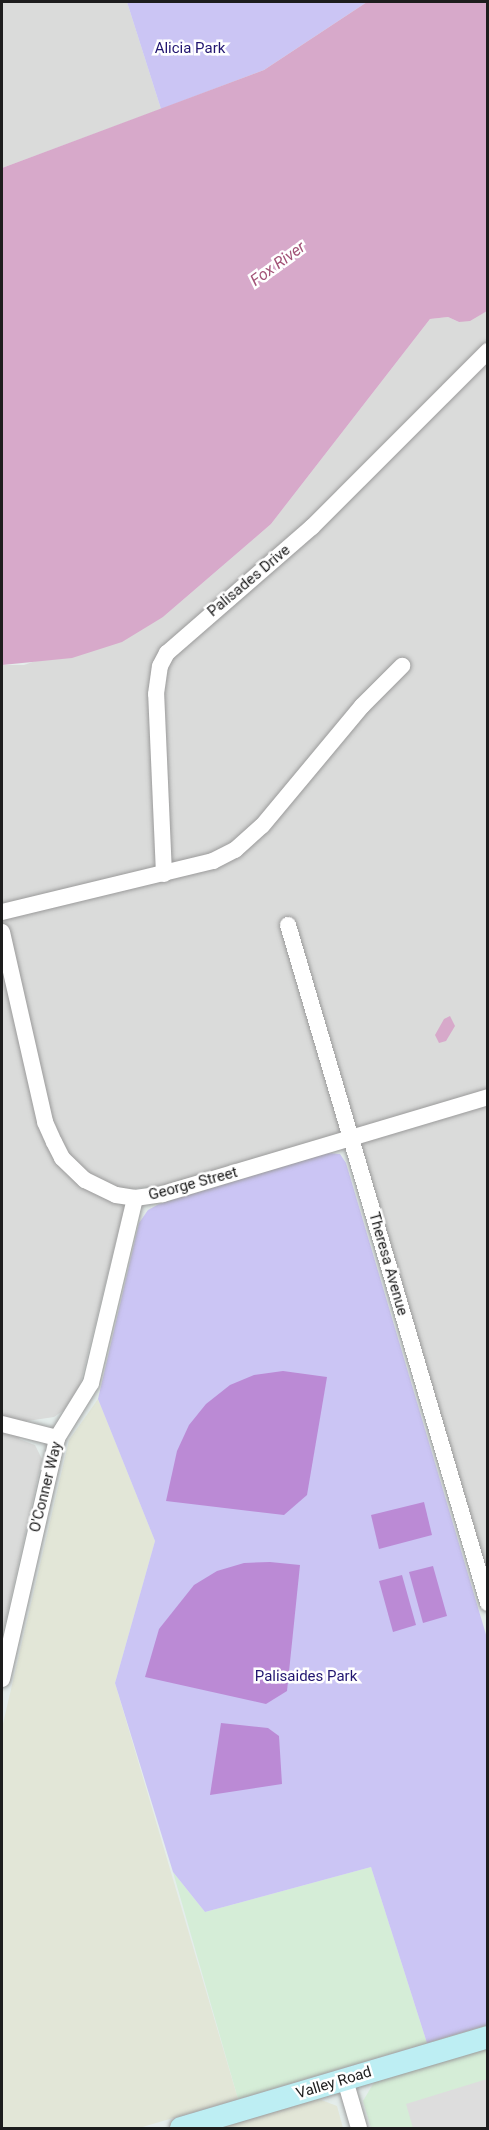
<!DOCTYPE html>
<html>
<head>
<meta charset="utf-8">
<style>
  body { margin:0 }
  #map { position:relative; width:489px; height:2130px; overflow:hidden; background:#e4edeb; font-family:Roboto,sans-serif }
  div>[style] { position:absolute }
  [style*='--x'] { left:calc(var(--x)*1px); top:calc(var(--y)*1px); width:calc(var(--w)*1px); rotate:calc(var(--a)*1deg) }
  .residential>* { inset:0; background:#dadbda }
  .commercial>* { inset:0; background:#d5edd7 }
  .industrial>* { inset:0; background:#e2e6d7 }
  .park>* { inset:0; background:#cbc5f4 }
  .pitch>* { inset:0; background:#bb8ad5 }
  .parking>* { inset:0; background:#ddd }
  .water>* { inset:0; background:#d7a9ca }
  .roads { filter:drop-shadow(0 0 2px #9a9a9a) drop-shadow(0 0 2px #9a9a9a) }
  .minor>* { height:16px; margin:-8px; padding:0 8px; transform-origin:8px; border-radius:8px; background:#fff }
  .secondary>* { height:22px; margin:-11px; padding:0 11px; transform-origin:11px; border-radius:11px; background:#bdeef3 }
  span { translate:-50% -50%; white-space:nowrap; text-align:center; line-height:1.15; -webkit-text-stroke:5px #fff; paint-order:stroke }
  .park-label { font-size:15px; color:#221670 }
  .street-label { font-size:15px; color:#1d1d1d }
  .water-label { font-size:16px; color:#a35478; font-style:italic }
  .frame { position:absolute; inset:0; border:3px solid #1d1d1d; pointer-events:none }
</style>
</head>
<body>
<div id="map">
  <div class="residential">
    <i style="clip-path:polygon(2px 2px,127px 2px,161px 109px,2px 168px)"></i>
    <i style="clip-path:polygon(487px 311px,487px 1580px,355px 1129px,162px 1186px,129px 1189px,80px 1385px,64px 1410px,54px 1417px,27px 1421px,19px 1439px,35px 1445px,42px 1459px,2px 1637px,2px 665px,24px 665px,163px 617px,271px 524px,430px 319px,448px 317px,459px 322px)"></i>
  </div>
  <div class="commercial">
    <i style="clip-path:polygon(371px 1867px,427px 2043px,238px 2099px,173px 1872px,205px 1912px)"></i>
    <i style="clip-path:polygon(487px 2045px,487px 2128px,371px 2128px,363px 2101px,376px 2079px)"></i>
  </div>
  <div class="industrial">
    <i style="clip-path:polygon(98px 1399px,155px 1541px,115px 1683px,238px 2099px,139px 2128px,2px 2128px,2px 1728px,69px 1440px)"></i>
    <i style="clip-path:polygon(316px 2098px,337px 2106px,343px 2128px,216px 2128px)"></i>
  </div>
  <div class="park">
    <i style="clip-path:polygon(127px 2px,367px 2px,264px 70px,161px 109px)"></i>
    <i style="clip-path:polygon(328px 1153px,340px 1154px,346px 1163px,487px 1638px,487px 2025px,427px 2043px,371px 1867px,205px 1912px,173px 1872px,115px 1683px,155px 1541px,98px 1399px,139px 1223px,148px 1210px,159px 1204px)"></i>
  </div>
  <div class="pitch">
    <i style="clip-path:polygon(283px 1371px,327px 1377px,307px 1495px,284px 1515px,166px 1501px,177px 1451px,189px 1425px,206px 1404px,230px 1385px,254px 1375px)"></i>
    <i style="clip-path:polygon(424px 1502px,432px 1535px,379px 1549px,371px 1515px)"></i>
    <i style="clip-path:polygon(270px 1562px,300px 1565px,287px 1691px,266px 1704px,145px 1677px,159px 1629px,194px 1585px,217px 1571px,244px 1563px)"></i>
    <i style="clip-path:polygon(433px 1566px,447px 1616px,423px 1623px,409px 1572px)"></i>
    <i style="clip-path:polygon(402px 1575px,416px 1625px,393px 1632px,379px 1581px)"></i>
    <i style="clip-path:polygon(221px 1723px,268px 1728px,279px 1736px,282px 1784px,210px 1795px)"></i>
  </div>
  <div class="parking">
    <i style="clip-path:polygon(487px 2079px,487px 2128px,413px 2128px,406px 2104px)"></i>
  </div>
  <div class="water">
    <i style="clip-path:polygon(367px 2px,487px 2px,487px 311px,470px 321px,459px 322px,448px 317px,430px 319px,271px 524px,163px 617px,122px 642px,72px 658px,2px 665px,2px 168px,264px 70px)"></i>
    <i style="clip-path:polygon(450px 1016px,455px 1026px,446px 1041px,439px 1043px,435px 1035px,444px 1019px)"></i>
  </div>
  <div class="roads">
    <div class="minor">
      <i style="--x:164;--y:874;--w:180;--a:-92.5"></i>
      <i style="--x:156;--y:694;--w:28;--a:-82"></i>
      <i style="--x:160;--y:666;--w:15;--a:-62"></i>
      <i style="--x:167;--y:653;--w:192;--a:-41"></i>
      <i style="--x:312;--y:527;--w:249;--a:-45"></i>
      <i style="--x:2;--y:912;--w:217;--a:-13.6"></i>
      <i style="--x:213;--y:861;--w:25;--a:-27"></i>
      <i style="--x:235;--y:850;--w:36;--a:-42"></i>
      <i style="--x:262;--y:826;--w:156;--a:-50.2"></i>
      <i style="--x:362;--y:706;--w:57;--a:-45"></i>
      <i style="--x:288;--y:925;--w:707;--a:73.56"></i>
      <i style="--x:2;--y:932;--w:195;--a:77.2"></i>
      <i style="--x:45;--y:1122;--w:22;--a:66"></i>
      <i style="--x:54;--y:1142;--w:18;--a:63"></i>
      <i style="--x:62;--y:1158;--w:32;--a:44"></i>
      <i style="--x:85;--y:1180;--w:34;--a:26"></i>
      <i style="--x:116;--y:1195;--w:19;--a:9"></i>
      <i style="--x:135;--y:1198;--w:28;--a:-8"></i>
      <i style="--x:163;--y:1194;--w:339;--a:-16.6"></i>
      <i style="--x:2;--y:1424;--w:57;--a:14.3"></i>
      <i style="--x:2;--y:1679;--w:247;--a:-77.1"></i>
      <i style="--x:57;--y:1438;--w:65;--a:-58.3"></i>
      <i style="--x:91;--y:1383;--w:190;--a:-76.6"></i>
      <i style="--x:345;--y:2080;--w:50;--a:73.7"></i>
    </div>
    <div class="secondary">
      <i style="--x:181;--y:2128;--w:320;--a:-16.5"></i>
    </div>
  </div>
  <div class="park-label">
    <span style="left:190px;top:49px">Alicia Park</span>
    <span style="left:306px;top:1677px">Palisaides Park</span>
  </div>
  <div class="street-label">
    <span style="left:249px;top:581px;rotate:-40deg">Palisades Drive</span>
    <span style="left:193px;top:1184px;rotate:-15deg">George Street</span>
    <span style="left:388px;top:1264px;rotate:74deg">Theresa Avenue</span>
    <span style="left:46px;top:1487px;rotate:-76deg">O'Conner Way</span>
    <span style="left:334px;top:2083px;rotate:-17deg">Valley Road</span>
  </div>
  <div class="water-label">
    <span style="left:278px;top:264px;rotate:-36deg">Fox River</span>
  </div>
  <div class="frame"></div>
</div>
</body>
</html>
